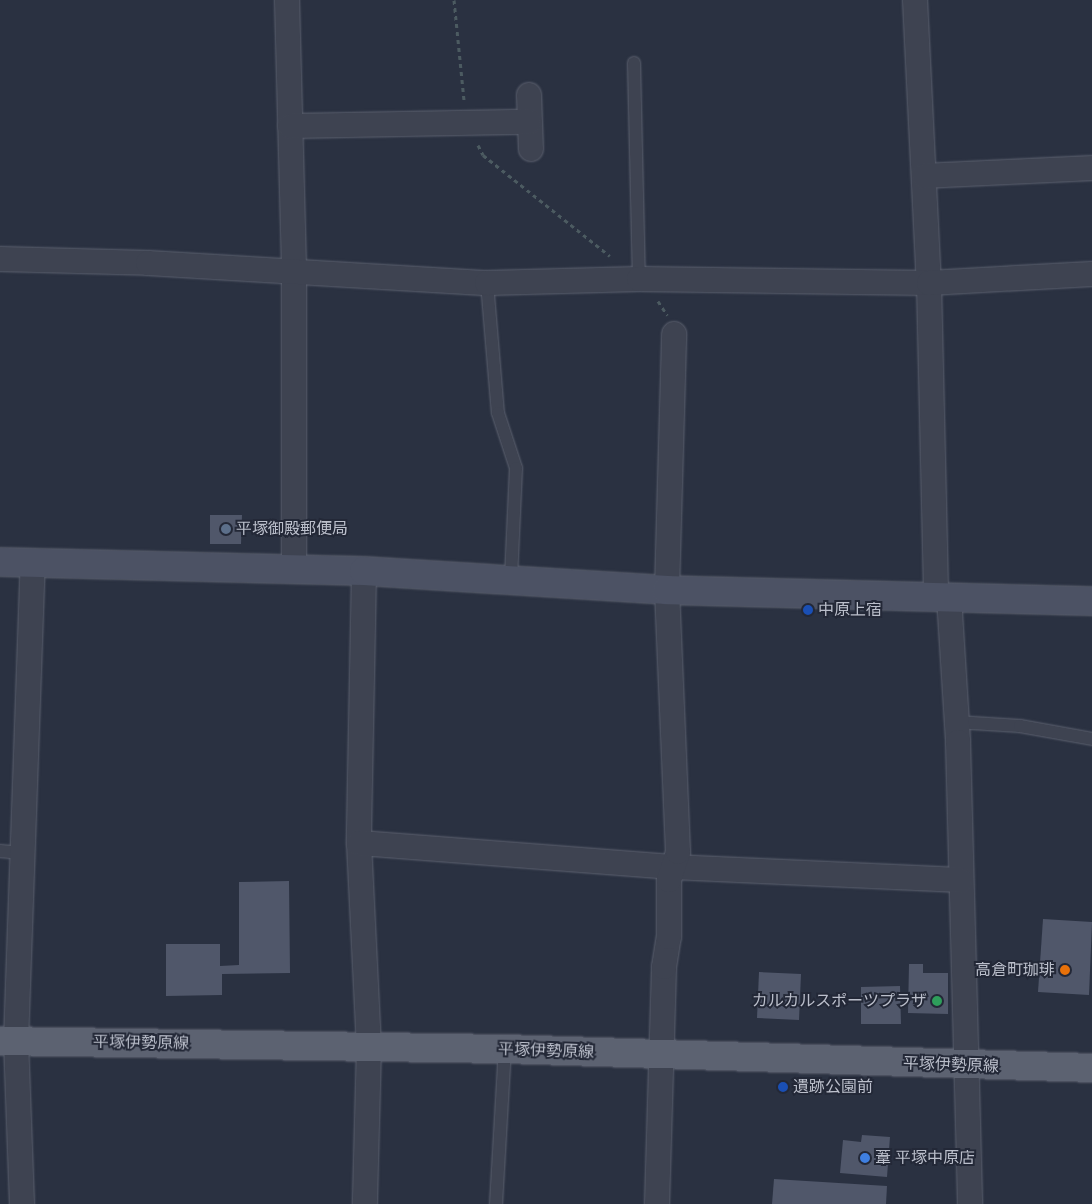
<!DOCTYPE html>
<html>
<head>
<meta charset="utf-8">
<style>
  body { margin:0 }
  #map { position:relative; width:1092px; height:1204px; overflow:hidden; background:#2a3141; font-family:Raleway,"Noto Sans JP",sans-serif }
  div>[style] { position:absolute }
  [style*='--x'] { left:calc(var(--x)*1px); top:calc(var(--y)*1px); width:calc(var(--w)*1px); rotate:calc(var(--a)*1deg) }
  .building>* { inset:0; background:#50576a }
  .path>* { height:3px; margin-top:-1.5px; transform-origin:0; background:repeating-linear-gradient(90deg,#4c5b61 0 4px,transparent 0 8px) }
  .roads { filter:drop-shadow(0 0 1px #5c616f) drop-shadow(0 0 1px #5c616f) }
  .lane>* { height:12px; margin:-6px; padding:0 6px; transform-origin:6px; border-radius:6px; background:#3e4351 }
  .street>* { height:24px; margin:-12px; padding:0 12px; transform-origin:12px; border-radius:12px; background:#3e4351 }
  .secondary>* { height:28px; margin:-14px; padding:0 14px; transform-origin:14px; border-radius:14px; background:#4c5264 }
  .primary>* { height:28px; margin:-14px; padding:0 14px; transform-origin:14px; border-radius:14px; background:#5c6271 }
  .dots>* { width:14px; height:14px; translate:-50% -50%; box-sizing:border-box; border:2px solid #232837; border-radius:50% }
  span { translate:-50% -50%; white-space:nowrap; text-align:center; line-height:1.15; -webkit-text-stroke:4px #232837; paint-order:stroke }
  .poi-label { font-size:16px; color:#bbbfcb }
  .left { translate:0 -50%; text-align:left }
  .right { translate:-100% -50%; text-align:right }
  .street-label { font-size:16px; color:#bbbfcb }
</style>
</head>
<body>
<div id="map">
  <div class="building">
    <i style="clip-path:polygon(210px 515px,242px 515px,241px 544px,210px 544px)"></i>
    <i style="clip-path:polygon(289px 881px,290px 973px,222px 974px,222px 995px,166px 996px,166px 944px,220px 944px,220px 966px,239px 965px,239px 882px)"></i>
    <i style="clip-path:polygon(1043px 919px,1092px 922px,1089px 995px,1038px 992px)"></i>
    <i style="clip-path:polygon(909px 964px,923px 964px,923px 973px,948px 973px,948px 1014px,908px 1013px)"></i>
    <i style="clip-path:polygon(759px 972px,801px 974px,799px 1020px,757px 1018px)"></i>
    <i style="clip-path:polygon(900px 986px,901px 1024px,861px 1024px,861px 987px)"></i>
    <i style="clip-path:polygon(862px 1135px,890px 1137px,887px 1177px,840px 1173px,843px 1140px,861px 1142px)"></i>
    <i style="clip-path:polygon(774px 1179px,887px 1186px,886px 1204px,772px 1204px)"></i>
  </div>
  <div class="path">
    <i style="--x:454;--y:0;--w:101;--a:84.3"></i>
    <i style="--x:478;--y:145;--w:11;--a:63"></i>
    <i style="--x:483;--y:155;--w:162;--a:38.5"></i>
    <i style="--x:658;--y:301;--w:17;--a:57"></i>
  </div>
  <div class="roads">
    <div class="lane">
      <i style="--x:634;--y:63;--w:216;--a:88.7"></i>
      <i style="--x:487;--y:283;--w:130;--a:85.2"></i>
      <i style="--x:498;--y:413;--w:58;--a:71.9"></i>
      <i style="--x:516;--y:468;--w:110;--a:92.6"></i>
      <i style="--x:956;--y:722;--w:64;--a:3.6"></i>
      <i style="--x:1020;--y:726;--w:73;--a:10.2"></i>
      <i style="--x:0;--y:851;--w:22;--a:5"></i>
      <i style="--x:496;--y:1204;--w:155;--a:-86.7"></i>
    </div>
    <div class="street">
      <i style="--x:287;--y:0;--w:273;--a:88.5"></i>
      <i style="--x:294;--y:273;--w:296;--a:90"></i>
      <i style="--x:915;--y:0;--w:283;--a:87.2"></i>
      <i style="--x:929;--y:283;--w:315;--a:88.7"></i>
      <i style="--x:529;--y:95;--w:54;--a:87.9"></i>
      <i style="--x:290;--y:126;--w:239;--a:-1"></i>
      <i style="--x:924;--y:176;--w:168;--a:-2.7"></i>
      <i style="--x:0;--y:259;--w:148;--a:1.5"></i>
      <i style="--x:148;--y:263;--w:340;--a:3.4"></i>
      <i style="--x:487;--y:283;--w:152;--a:-1.5"></i>
      <i style="--x:639;--y:279;--w:290;--a:0.8"></i>
      <i style="--x:929;--y:283;--w:163;--a:-3.2"></i>
      <i style="--x:364;--y:571;--w:272;--a:91.1"></i>
      <i style="--x:359;--y:843;--w:203;--a:87.2"></i>
      <i style="--x:369;--y:1046;--w:158;--a:91.5"></i>
      <i style="--x:949;--y:597;--w:145;--a:86.4"></i>
      <i style="--x:958;--y:742;--w:462;--a:88.5"></i>
      <i style="--x:359;--y:843;--w:315;--a:4.4"></i>
      <i style="--x:673;--y:867;--w:287;--a:2.6"></i>
      <i style="--x:22;--y:1204;--w:162;--a:-92.1"></i>
      <i style="--x:16;--y:1042;--w:478;--a:-88"></i>
      <i style="--x:657;--y:1204;--w:237;--a:-88.3"></i>
      <i style="--x:664;--y:967;--w:30;--a:-81"></i>
      <i style="--x:669;--y:937;--w:57;--a:-90"></i>
      <i style="--x:669;--y:880;--w:29;--a:-72"></i>
      <i style="--x:678;--y:852;--w:262;--a:-92.4"></i>
      <i style="--x:667;--y:590;--w:256;--a:-88.4"></i>
    </div>
    <div class="secondary">
      <i style="--x:0;--y:562;--w:364;--a:1.4"></i>
      <i style="--x:364;--y:571;--w:304;--a:3.6"></i>
      <i style="--x:667;--y:590;--w:425;--a:1.5"></i>
    </div>
    <div class="primary">
      <i style="--x:0;--y:1041;--w:505;--a:0.91"></i>
      <i style="--x:505;--y:1049;--w:587;--a:1.85"></i>
    </div>
  </div>
  <div class="dots">
    <i style="left:226px;top:529px;background:#5c6f8a"></i>
    <i style="left:808px;top:610px;background:#1a4fb4"></i>
    <i style="left:1065px;top:970px;background:#e8710a"></i>
    <i style="left:937px;top:1001px;background:#2e9e5b"></i>
    <i style="left:783px;top:1087px;background:#1a4fb4"></i>
    <i style="left:865px;top:1158px;background:#3f7fe0"></i>
  </div>
  <div class="poi-label">
    <span class="left" style="left:236px;top:529px">平塚御殿郵便局</span>
    <span class="left" style="left:818px;top:610px">中原上宿</span>
    <span class="right" style="left:1055px;top:970px">高倉町珈琲</span>
    <span class="right" style="left:927px;top:1001px">カルカルスポーツプラザ</span>
    <span class="left" style="left:793px;top:1087px">遺跡公園前</span>
    <span class="left" style="left:875px;top:1158px">葦 平塚中原店</span>
  </div>
  <div class="street-label">
    <span style="left:141px;top:1043px;rotate:1deg">平塚伊勢原線</span>
    <span style="left:546px;top:1051px;rotate:2deg">平塚伊勢原線</span>
    <span style="left:951px;top:1065px;rotate:2deg">平塚伊勢原線</span>
  </div>
</div>
</body>
</html>
